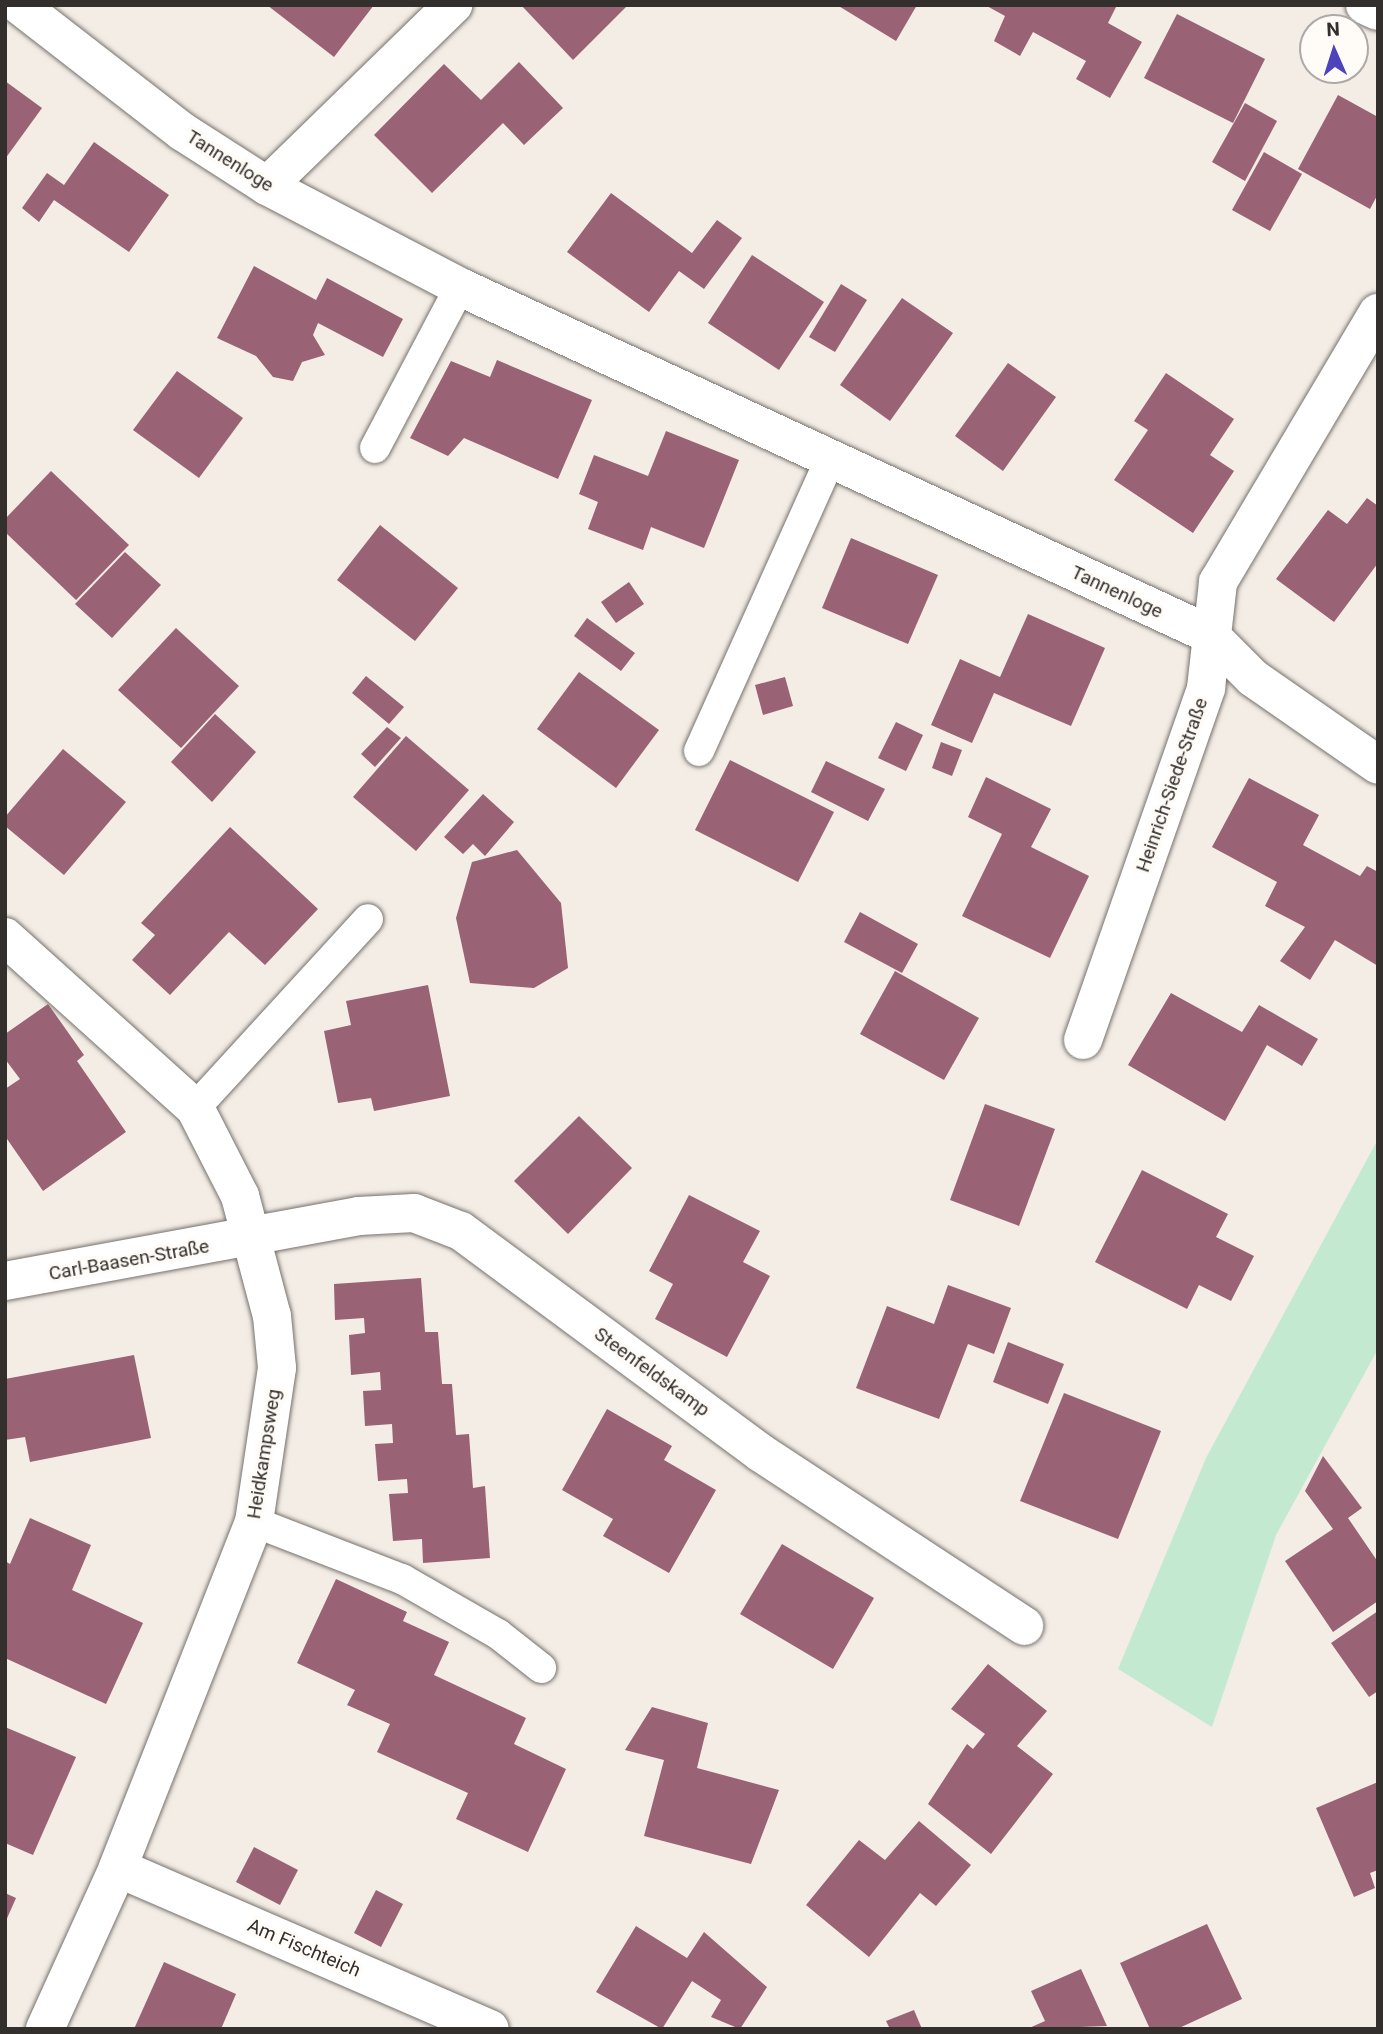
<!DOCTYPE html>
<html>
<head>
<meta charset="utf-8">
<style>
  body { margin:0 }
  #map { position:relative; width:1383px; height:2034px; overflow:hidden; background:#f3ede6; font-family:Roboto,sans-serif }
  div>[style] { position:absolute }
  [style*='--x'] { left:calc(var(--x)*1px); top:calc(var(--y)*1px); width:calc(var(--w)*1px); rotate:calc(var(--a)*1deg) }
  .green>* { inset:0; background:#c3ead0 }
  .building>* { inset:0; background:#996275 }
  .roads { filter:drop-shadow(0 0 2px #77716c) drop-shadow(0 0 2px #77716c) }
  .lane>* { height:30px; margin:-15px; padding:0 15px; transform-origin:15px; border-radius:15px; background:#fff }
  .street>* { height:38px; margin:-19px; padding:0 19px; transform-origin:19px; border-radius:19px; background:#fff }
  span { translate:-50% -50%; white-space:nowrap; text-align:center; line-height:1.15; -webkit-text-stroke:7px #fffbf7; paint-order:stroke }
  .street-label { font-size:19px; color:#322f2d }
  .frame { position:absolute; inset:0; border:7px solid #322f2d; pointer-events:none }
  .north { position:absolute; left:1299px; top:14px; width:70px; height:70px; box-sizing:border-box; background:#fffbf7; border:2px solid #ada9a6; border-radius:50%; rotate:357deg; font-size:19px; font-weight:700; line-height:28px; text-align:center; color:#322f2d }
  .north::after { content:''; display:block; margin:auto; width:24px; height:32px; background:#4d43ba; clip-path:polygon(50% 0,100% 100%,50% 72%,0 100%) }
</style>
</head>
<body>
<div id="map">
  <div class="green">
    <i style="clip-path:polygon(1378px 1139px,1378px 1349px,1276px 1535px,1212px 1727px,1118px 1669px,1206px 1458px)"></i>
  </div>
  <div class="building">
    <i style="clip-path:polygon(267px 5px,374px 5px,334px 57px)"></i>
    <i style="clip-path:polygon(521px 5px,628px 5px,573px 60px)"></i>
    <i style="clip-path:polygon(837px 5px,917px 5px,896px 41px)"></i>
    <i style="clip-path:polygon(985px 5px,1117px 5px,1108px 23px,1142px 42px,1110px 98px,1076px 79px,1086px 61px,1033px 32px,1020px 56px,994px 41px,1005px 16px)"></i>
    <i style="clip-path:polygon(1177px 14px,1265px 59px,1233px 123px,1144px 78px)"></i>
    <i style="clip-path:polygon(519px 62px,563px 108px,524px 145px,503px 123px,432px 193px,374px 135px,444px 64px,481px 100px)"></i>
    <i style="clip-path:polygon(5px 81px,42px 108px,5px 159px)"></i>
    <i style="clip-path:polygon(1338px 95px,1378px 117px,1378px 194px,1370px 209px,1298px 169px)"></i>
    <i style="clip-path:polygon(1245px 103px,1277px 121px,1245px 181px,1212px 162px)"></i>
    <i style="clip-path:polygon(94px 142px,169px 195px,129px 252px,54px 200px,39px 222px,22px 208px,47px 173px,64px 185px)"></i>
    <i style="clip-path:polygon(1264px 152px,1302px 174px,1270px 231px,1232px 210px)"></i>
    <i style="clip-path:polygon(611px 193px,692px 253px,717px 220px,742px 238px,704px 289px,679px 271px,649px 312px,567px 252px)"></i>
    <i style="clip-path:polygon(752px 255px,824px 302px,779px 370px,708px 323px)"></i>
    <i style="clip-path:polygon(254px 266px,316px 300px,327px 278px,403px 319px,383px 357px,318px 323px,313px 335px,325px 355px,302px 362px,293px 381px,273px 377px,256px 356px,217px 338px)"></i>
    <i style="clip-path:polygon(841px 284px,867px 300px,835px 352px,809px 337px)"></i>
    <i style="clip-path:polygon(902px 298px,953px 333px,890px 421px,840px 385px)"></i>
    <i style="clip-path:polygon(497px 360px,592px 400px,558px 479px,464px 438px,448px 456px,410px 438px,451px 361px,490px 377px)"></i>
    <i style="clip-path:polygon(1008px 363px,1056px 397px,1003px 471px,955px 436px)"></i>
    <i style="clip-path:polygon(177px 371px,243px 418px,199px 478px,133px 430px)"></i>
    <i style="clip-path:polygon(1166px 373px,1234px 419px,1210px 455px,1234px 471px,1193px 533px,1114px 480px,1148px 430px,1134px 421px)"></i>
    <i style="clip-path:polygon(666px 431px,739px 460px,704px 548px,651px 527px,643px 550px,588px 529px,598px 502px,579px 494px,594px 455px,648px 476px)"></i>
    <i style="clip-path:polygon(51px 471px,129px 545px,76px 600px,5px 532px,5px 519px)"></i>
    <i style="clip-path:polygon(1367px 498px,1378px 506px,1378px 563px,1334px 622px,1276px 579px,1328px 510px,1347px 524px)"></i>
    <i style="clip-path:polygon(380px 525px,458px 588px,415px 641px,337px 580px)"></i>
    <i style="clip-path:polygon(851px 538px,938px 575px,908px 644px,822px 608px)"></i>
    <i style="clip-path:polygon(125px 552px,161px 585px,112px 638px,75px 604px)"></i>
    <i style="clip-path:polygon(629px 582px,644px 604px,616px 623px,601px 602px)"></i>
    <i style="clip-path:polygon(1028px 614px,1105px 648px,1071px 726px,994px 693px,972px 743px,931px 725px,960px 659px,1000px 677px)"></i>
    <i style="clip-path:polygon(587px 618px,635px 653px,621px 671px,574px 636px)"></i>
    <i style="clip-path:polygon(176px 628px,239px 686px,181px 748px,118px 690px)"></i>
    <i style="clip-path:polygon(579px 672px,659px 730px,616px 788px,537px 729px)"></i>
    <i style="clip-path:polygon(366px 676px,404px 707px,389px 724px,352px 693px)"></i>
    <i style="clip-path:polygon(785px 677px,793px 706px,763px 715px,755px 685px)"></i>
    <i style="clip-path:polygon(215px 714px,256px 752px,212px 802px,171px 762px)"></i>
    <i style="clip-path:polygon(896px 722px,923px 735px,906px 771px,878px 758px)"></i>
    <i style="clip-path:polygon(387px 727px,401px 738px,375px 767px,361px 754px)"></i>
    <i style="clip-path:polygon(406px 736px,469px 790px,416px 851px,353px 797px)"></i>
    <i style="clip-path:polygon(941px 742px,962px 750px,952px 776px,932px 768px)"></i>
    <i style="clip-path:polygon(63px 749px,126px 802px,64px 875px,5px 826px,5px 817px)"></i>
    <i style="clip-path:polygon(730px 760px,834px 812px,798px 882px,695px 830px)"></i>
    <i style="clip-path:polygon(826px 761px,885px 789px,868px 821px,811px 792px)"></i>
    <i style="clip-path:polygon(986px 777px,1051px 809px,1031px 847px,1089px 876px,1050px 958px,962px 916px,1002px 834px,968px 817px)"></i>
    <i style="clip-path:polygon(1249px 778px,1319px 815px,1303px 845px,1360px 876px,1367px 866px,1378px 872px,1378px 966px,1335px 940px,1310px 980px,1280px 961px,1305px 927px,1265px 906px,1277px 882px,1212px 847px)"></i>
    <i style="clip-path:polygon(483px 794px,514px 822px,485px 856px,473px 844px,463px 854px,444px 837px)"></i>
    <i style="clip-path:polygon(230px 827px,318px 909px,265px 965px,229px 932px,170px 995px,132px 960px,155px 935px,141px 923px)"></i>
    <i style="clip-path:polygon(517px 850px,561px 903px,568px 968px,534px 988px,470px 983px,456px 918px,472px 862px)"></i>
    <i style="clip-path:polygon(860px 912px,918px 944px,902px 973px,844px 942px)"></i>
    <i style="clip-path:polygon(895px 971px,979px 1018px,944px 1080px,860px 1034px)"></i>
    <i style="clip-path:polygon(428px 985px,450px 1096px,374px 1111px,371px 1098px,338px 1103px,324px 1031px,351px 1025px,346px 1001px)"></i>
    <i style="clip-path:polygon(1171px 993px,1242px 1032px,1259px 1005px,1318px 1039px,1302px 1066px,1267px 1045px,1225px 1121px,1128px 1065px)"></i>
    <i style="clip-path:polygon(48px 1004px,84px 1055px,77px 1061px,126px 1132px,43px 1191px,5px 1136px,5px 1089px,20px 1079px,5px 1059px,5px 1034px)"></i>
    <i style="clip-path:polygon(985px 1104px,1055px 1129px,1019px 1226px,950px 1200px)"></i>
    <i style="clip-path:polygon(579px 1116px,632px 1168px,568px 1234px,514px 1181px)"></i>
    <i style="clip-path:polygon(1142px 1170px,1228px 1214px,1216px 1237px,1254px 1256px,1231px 1301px,1199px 1285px,1187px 1309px,1095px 1262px)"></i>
    <i style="clip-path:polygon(689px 1195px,760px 1231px,743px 1262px,770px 1276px,727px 1357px,655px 1319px,673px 1284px,649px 1271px)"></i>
    <i style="clip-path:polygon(421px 1278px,425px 1332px,438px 1332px,442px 1384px,452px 1384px,456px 1435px,469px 1434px,473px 1488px,485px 1486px,490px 1558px,423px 1563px,422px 1539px,393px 1541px,389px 1494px,408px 1493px,407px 1479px,378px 1481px,375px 1444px,393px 1443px,392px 1424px,365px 1426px,363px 1391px,381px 1390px,380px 1372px,351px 1375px,349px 1335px,365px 1333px,364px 1318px,335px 1320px,334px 1284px)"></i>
    <i style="clip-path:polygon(948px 1285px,1011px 1308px,994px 1354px,968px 1344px,939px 1419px,856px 1388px,887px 1306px,934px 1324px)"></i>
    <i style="clip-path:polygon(1008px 1342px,1064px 1364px,1048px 1404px,993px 1382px)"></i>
    <i style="clip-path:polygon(134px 1355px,151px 1438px,30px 1462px,25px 1437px,5px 1440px,5px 1379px)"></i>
    <i style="clip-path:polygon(1064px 1393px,1161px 1431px,1118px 1539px,1020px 1501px)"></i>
    <i style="clip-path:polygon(607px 1409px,672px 1446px,664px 1460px,716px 1490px,669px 1573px,603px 1536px,613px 1519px,562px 1490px)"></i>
    <i style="clip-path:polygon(1323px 1456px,1362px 1508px,1348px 1518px,1378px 1562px,1378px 1601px,1333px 1632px,1285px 1561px,1333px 1529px,1305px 1491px)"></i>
    <i style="clip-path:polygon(30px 1518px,91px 1545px,72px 1590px,143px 1623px,106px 1704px,5px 1658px,5px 1561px,10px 1564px)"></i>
    <i style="clip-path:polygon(782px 1544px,874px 1598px,833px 1669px,740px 1614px)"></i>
    <i style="clip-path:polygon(336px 1579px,407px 1612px,403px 1621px,449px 1642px,434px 1675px,526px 1718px,514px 1744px,566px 1769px,528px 1852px,456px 1819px,468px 1793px,377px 1752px,390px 1724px,347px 1705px,355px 1690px,297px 1663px)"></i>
    <i style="clip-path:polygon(1378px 1611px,1378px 1691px,1369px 1697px,1331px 1643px)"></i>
    <i style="clip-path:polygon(988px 1664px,1047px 1711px,1017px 1746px,1053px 1774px,991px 1854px,928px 1804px,967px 1744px,973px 1749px,985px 1734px,951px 1709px)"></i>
    <i style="clip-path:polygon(652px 1707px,708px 1723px,697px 1768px,779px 1790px,751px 1864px,644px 1836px,664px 1760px,625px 1750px)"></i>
    <i style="clip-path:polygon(5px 1727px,76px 1757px,33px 1855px,5px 1843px)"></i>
    <i style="clip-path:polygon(1378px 1782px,1378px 1870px,1370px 1873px,1375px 1888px,1354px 1897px,1316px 1808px)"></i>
    <i style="clip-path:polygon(919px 1821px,971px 1865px,936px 1906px,920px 1893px,869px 1957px,806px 1905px,859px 1840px,885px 1860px)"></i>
    <i style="clip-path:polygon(254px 1847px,298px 1870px,280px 1905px,236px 1882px)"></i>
    <i style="clip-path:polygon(376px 1890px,403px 1904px,381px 1947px,354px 1933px)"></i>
    <i style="clip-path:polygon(5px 1893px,16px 1898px,5px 1923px)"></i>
    <i style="clip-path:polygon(1207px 1924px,1242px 1999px,1177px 2029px,1150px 2029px,1120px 1963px)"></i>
    <i style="clip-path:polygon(636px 1926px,687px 1958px,704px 1932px,767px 1987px,740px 2029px,711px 2017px,721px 2000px,692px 1981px,662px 2029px,596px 1992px)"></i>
    <i style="clip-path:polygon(164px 1962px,236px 1994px,221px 2029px,134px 2029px)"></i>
    <i style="clip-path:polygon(1081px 1969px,1107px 2026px,1027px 2029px,1045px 2021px,1031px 1991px)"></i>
    <i style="clip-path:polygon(914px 2010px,922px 2029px,890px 2029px,886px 2021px)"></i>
  </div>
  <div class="roads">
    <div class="lane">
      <i style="--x:375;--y:448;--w:182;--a:-62.2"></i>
      <i style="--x:699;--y:751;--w:322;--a:-65.8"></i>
      <i style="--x:195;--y:1108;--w:256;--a:-47.5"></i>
      <i style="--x:254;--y:1522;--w:159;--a:21.1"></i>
      <i style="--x:402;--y:1579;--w:111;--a:29.8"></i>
      <i style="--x:498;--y:1634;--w:55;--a:38.3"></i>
    </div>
    <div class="street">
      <i style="--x:19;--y:5;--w:207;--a:37.8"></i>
      <i style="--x:183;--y:132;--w:100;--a:32.7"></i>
      <i style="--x:267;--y:186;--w:218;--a:27.6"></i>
      <i style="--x:460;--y:287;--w:825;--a:24.86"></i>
      <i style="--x:1209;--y:634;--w:62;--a:45"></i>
      <i style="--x:1253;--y:678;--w:152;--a:34.8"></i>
      <i style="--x:1365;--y:5;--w:14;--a:25"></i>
      <i style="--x:267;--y:186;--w:260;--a:-44.2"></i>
      <i style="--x:5;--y:937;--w:256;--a:42"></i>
      <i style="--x:195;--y:1108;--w:99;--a:62.9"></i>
      <i style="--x:240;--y:1196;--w:124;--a:75.1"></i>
      <i style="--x:272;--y:1316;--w:52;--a:84.5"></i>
      <i style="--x:277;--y:1368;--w:156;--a:98.5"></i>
      <i style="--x:254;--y:1522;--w:372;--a:111.5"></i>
      <i style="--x:118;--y:1868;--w:177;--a:114.4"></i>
      <i style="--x:1083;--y:1040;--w:373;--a:-70.7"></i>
      <i style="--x:1206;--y:688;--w:107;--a:-83.5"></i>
      <i style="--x:1218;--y:582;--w:313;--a:-59.3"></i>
      <i style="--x:5;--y:1281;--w:360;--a:-10.4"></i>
      <i style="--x:359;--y:1216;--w:55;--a:-3.1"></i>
      <i style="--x:414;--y:1213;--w:50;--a:21"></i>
      <i style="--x:461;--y:1231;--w:373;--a:36.5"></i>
      <i style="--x:761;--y:1453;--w:315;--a:33.3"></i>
      <i style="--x:118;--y:1868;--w:405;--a:23.4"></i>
    </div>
  </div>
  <div class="street-label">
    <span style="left:230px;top:161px;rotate:32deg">Tannenloge</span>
    <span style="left:1117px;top:592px;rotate:25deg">Tannenloge</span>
    <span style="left:1172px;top:785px;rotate:-71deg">Heinrich-Siede-Straße</span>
    <span style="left:129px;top:1260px;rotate:-10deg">Carl-Baasen-Straße</span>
    <span style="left:652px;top:1372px;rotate:36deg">Steenfeldskamp</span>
    <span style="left:264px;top:1454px;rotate:-81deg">Heidkampsweg</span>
    <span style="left:304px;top:1948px;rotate:23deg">Am Fischteich</span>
  </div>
  <div class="frame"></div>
  <div class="north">N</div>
</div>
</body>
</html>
